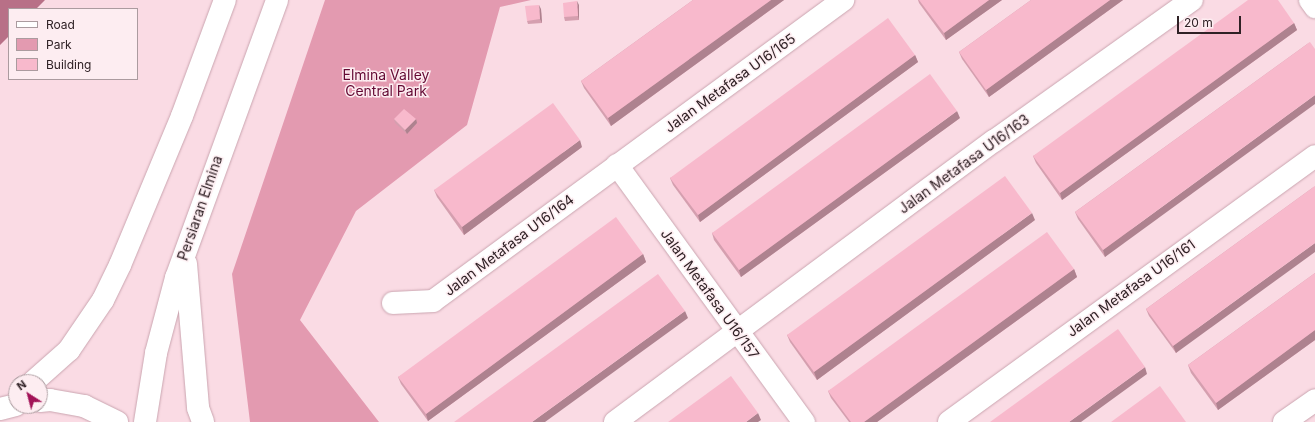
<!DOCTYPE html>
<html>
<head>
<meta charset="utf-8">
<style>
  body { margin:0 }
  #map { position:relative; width:1315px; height:422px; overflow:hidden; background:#fadbe4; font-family:Inter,sans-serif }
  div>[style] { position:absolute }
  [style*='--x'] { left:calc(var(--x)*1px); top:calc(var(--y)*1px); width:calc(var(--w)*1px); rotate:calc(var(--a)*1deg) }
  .green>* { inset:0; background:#e39ab0 }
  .water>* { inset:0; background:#b87087 }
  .roads { filter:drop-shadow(0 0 1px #caa5b0) drop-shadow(0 0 1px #caa5b0) }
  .street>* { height:22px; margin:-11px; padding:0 11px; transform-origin:11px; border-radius:11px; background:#fff }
  .secondary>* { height:22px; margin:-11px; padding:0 11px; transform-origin:11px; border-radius:11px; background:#fff }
  .wall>* { inset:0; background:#d59faf }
  .shaded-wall>* { inset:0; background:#ae828f }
  .building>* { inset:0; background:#f8b9cc }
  span { translate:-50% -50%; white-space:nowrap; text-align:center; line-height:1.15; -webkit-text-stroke:3px #fdedf1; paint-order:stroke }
  .park-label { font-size:14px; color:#630933 }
  .street-label { font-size:14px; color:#2f2125 }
  .legend { position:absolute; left:8px; top:8px; width:130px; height:72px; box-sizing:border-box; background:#fdedf1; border:1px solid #ab9b9f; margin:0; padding:5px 7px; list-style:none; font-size:12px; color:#2f2125 }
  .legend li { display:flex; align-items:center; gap:8px; height:20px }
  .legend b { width:20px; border:1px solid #ab9b9f }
  .north { position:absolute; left:8px; top:374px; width:40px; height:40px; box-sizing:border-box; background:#fdedf1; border:1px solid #ab9b9f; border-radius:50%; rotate:324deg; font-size:11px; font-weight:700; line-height:16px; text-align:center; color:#2f2125 }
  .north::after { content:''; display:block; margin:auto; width:14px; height:18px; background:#a21257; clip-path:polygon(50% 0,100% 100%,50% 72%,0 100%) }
  .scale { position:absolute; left:1177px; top:16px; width:64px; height:18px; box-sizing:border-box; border:2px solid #2f2125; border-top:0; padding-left:5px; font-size:12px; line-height:14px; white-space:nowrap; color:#2f2125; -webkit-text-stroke:3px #fdedf1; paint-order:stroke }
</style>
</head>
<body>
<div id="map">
  <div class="green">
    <i style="clip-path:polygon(325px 0,531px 0,500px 7px,467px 125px,356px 211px,300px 320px,379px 422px,250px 422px,232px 274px)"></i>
  </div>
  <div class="water">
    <i style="clip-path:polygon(0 0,45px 0,36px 9px,9px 9px,9px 36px,0 45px)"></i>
  </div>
  <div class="roads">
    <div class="street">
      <i style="--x:1310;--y:0;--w:9;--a:54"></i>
      <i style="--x:617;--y:165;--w:318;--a:54"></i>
      <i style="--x:393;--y:303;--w:40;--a:-2.9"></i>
      <i style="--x:433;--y:301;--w:509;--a:-36.28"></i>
      <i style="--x:615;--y:422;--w:472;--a:-36.6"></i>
      <i style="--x:994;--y:141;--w:243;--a:-35.5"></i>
      <i style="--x:949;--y:422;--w:452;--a:-36"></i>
      <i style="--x:1284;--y:422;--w:38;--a:-35"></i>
    </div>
    <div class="secondary">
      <i style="--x:186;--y:264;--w:144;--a:85.2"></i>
      <i style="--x:198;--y:408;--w:15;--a:70"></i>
      <i style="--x:33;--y:382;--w:48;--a:-41.6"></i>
      <i style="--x:69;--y:350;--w:60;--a:-55.8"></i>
      <i style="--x:103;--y:300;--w:39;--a:-64"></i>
      <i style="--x:120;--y:265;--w:161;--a:-67.4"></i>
      <i style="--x:182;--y:116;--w:124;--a:-69.7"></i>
      <i style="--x:40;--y:401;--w:10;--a:-6"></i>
      <i style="--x:50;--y:400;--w:35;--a:10"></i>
      <i style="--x:84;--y:406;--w:37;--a:26"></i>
      <i style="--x:0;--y:409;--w:16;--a:-14"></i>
      <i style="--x:145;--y:422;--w:70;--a:-80.9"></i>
      <i style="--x:156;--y:353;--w:78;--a:-75.1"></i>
      <i style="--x:176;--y:278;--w:296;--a:-70"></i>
    </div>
  </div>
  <div class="wall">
    <i style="clip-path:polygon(693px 0,784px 0,611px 126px,584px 88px,581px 81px)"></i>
    <i style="clip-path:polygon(918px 0,1002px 0,946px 40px,919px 3px)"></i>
    <i style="clip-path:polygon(1031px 0,1123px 0,989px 97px,962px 59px,959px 52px)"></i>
    <i style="clip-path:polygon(579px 5px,579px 20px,565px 21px,564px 17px)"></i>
    <i style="clip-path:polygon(541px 9px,542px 23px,528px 24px,527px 21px)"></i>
    <i style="clip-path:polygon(1294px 23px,1297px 30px,1062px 200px,1036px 163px,1033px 156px)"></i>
    <i style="clip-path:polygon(1310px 42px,1105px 257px,1078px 219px,1075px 212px)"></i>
    <i style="clip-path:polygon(915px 55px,918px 62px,700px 222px,673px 185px,670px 178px)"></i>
    <i style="clip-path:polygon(960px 118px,741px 277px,714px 240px,712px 233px)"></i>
    <i style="clip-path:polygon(394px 119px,416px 119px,417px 123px,407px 134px,395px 123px)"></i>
    <i style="clip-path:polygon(582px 147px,464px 235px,437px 197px,434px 190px)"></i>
    <i style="clip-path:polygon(1315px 186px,1176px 353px,1149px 316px,1146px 309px)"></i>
    <i style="clip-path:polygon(1035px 220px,817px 380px,790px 342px,787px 335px)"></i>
    <i style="clip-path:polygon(643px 254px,646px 262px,428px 421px,401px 384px,398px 377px)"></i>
    <i style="clip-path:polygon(1074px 269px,1077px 277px,877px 422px,849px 422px,831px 398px,828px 391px)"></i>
    <i style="clip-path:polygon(1315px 273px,1315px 340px,1218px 410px,1191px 373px,1188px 365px)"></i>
  </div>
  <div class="shaded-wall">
    <i style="clip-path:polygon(771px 0,784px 0,611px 126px,608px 118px)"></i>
    <i style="clip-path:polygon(989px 0,1002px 0,946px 40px,944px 33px)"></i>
    <i style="clip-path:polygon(1110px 0,1123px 0,989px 97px,986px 90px)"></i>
    <i style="clip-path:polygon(577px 1px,579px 5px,579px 20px,578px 16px)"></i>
    <i style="clip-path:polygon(539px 5px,541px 9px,542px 23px,540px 19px)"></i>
    <i style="clip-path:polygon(1294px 23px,1297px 30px,1062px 200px,1060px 193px)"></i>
    <i style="clip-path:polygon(915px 55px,918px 62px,700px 222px,698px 215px)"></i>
    <i style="clip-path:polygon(1315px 95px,1315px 104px,1105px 257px,1103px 250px)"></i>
    <i style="clip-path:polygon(957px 111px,960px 118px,741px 277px,739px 270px)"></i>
    <i style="clip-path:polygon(416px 119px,417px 123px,407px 134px,405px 130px)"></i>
    <i style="clip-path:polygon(580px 140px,582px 147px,464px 235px,462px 227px)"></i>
    <i style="clip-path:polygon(1032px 213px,1035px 220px,817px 380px,814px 372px)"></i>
    <i style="clip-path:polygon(1315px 243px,1315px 252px,1176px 353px,1173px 346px)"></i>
    <i style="clip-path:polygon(643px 254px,646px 262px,428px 421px,426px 414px)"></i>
    <i style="clip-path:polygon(1074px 269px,1077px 277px,877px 422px,864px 422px)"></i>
    <i style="clip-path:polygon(685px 311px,688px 318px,545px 422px,532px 422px)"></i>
    <i style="clip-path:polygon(1315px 330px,1315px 340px,1218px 410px,1216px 403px)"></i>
    <i style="clip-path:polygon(1145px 367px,1147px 374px,1081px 422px,1069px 422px)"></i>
    <i style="clip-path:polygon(758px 413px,761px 420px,758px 422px,746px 422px)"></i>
  </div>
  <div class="building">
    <i style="clip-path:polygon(693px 0,771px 0,608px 118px,581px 81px)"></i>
    <i style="clip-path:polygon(919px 0,989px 0,944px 33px)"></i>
    <i style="clip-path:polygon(1031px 0,1110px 0,986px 90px,959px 52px)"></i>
    <i style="clip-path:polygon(1248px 0,1278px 0,1294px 23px,1060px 193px,1033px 156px)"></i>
    <i style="clip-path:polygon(577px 1px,578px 16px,564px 17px,563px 3px)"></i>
    <i style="clip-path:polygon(539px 5px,540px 19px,527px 21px,525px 6px)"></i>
    <i style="clip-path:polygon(888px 18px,915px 55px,698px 215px,670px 178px)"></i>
    <i style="clip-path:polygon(1310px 42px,1315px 49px,1315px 95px,1103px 250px,1075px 212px)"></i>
    <i style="clip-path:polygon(930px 74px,957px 111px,739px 270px,712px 233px)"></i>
    <i style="clip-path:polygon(553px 103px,580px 140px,462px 227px,434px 190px)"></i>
    <i style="clip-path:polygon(404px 109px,416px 119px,405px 130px,394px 119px)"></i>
    <i style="clip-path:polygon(1005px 176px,1032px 213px,814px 372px,787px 335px)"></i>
    <i style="clip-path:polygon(1315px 186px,1315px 243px,1173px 346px,1146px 309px)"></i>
    <i style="clip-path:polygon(616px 217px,643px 254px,426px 414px,398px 377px)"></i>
    <i style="clip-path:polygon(1047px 232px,1074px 269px,864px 422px,851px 422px,828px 391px)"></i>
    <i style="clip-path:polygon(1315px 273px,1315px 330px,1216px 403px,1188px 365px)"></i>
    <i style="clip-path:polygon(658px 274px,685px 311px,532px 422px,454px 422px)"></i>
    <i style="clip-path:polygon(1118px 329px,1145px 367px,1069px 422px,990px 422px)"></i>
    <i style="clip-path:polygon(731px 376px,758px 413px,746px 422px,668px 422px)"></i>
    <i style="clip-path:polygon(1160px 386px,1186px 422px,1111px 422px)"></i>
  </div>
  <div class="park-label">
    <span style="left:386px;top:83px">Elmina Valley<br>Central Park</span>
  </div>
  <div class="street-label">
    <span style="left:730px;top:83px;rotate:-36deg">Jalan Metafasa U16/165</span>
    <span style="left:964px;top:164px;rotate:-36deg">Jalan Metafasa U16/163</span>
    <span style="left:200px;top:208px;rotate:-71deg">Persiaran Elmina</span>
    <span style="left:509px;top:245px;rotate:-37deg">Jalan Metafasa U16/164</span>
    <span style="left:1131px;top:288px;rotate:-36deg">Jalan Metafasa U16/161</span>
    <span style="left:710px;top:294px;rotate:54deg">Jalan Metafasa U16/157</span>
  </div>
  <ul class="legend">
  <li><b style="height:5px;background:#fff"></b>Road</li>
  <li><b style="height:11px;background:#e39ab0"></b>Park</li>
  <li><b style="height:11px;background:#f8b9cc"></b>Building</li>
  </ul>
  <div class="north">N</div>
  <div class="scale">20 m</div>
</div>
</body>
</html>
